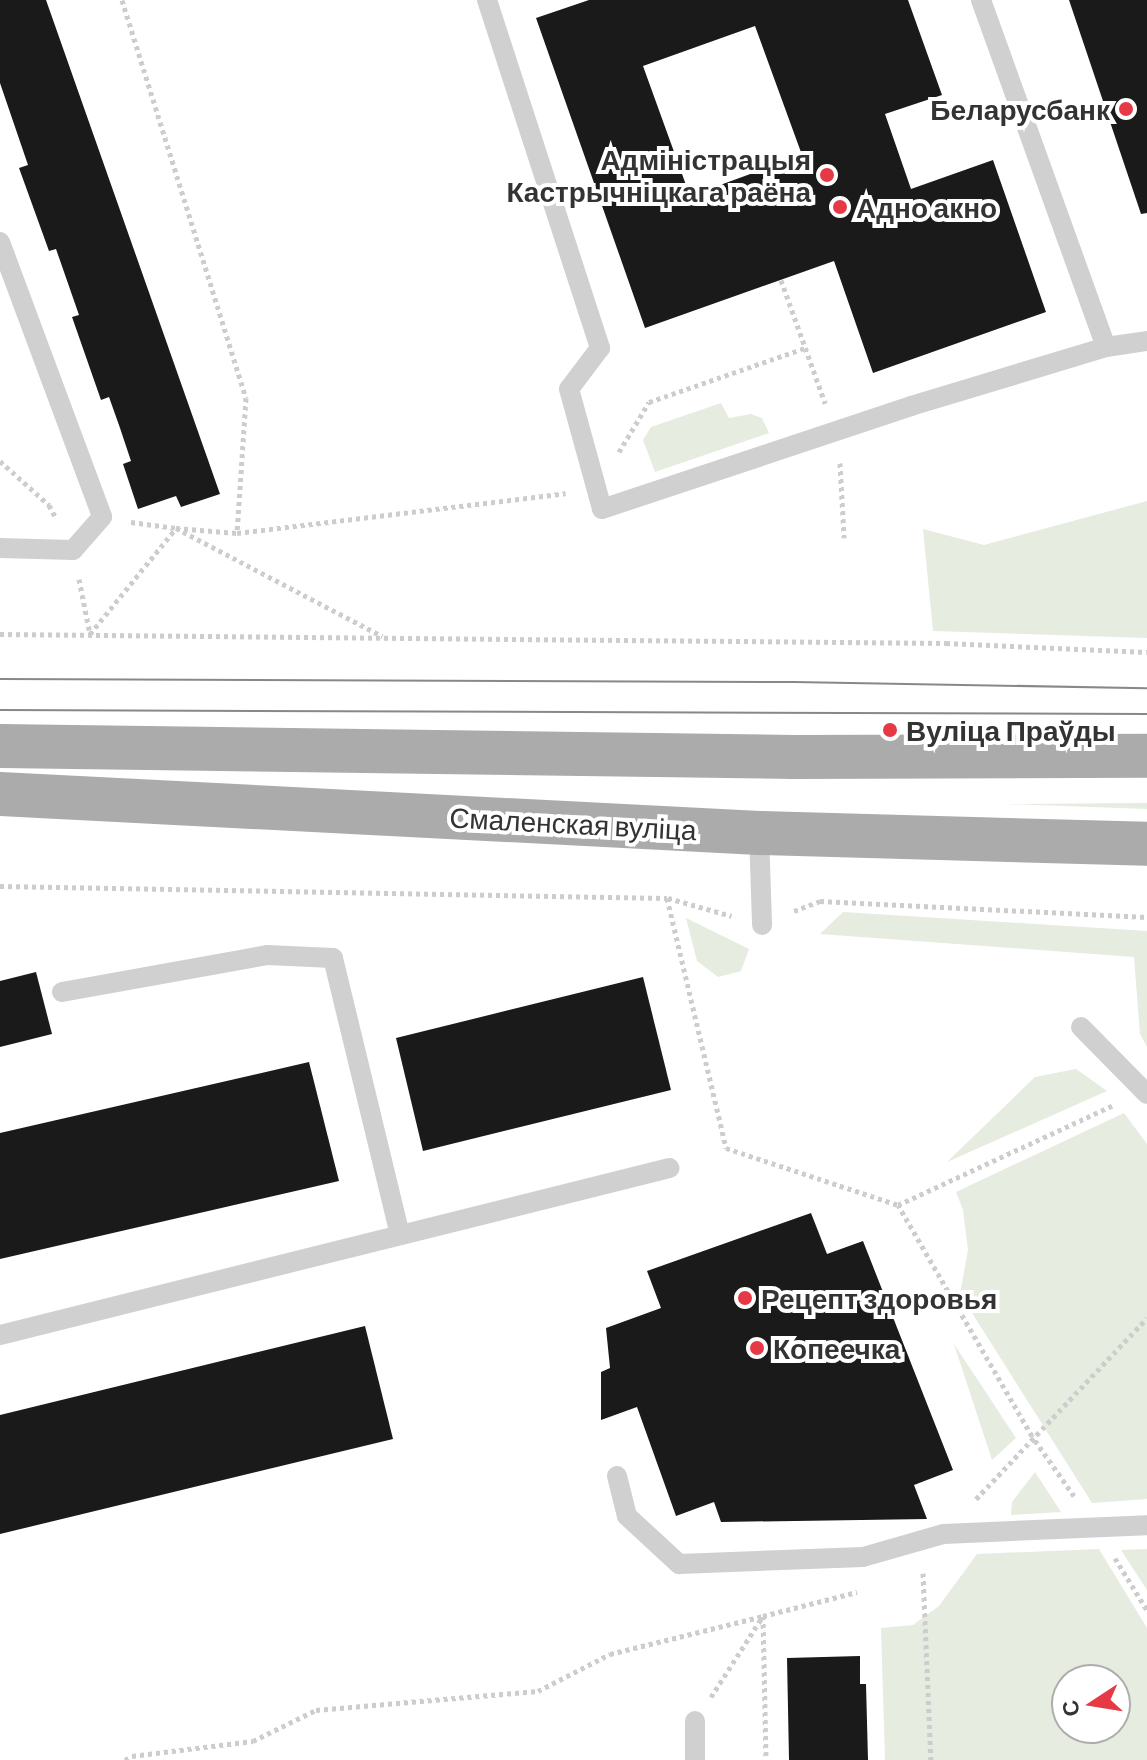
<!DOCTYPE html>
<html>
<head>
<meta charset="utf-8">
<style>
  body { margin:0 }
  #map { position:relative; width:1147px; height:1760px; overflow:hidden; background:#fff; font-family:Barlow,sans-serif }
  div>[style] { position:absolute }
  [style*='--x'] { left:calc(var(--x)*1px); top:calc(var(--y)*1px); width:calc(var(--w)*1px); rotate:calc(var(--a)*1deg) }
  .green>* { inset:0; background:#e6ecdf }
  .building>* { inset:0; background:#1a1a1a }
  .path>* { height:5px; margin-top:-2.5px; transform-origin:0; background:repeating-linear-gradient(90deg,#cdcdcd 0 4px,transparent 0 8px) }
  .lane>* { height:20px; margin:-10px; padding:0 10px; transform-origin:10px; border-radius:10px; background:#d0d0d0 }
  .primary>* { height:44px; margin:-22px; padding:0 22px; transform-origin:22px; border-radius:22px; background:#ababab }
  .tram>* { height:2px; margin:-1px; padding:0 1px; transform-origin:1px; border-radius:1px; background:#888 }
  .dots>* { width:22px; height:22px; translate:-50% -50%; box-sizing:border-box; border:4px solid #fff; border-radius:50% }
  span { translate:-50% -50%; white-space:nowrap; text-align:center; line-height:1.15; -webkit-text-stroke:8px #fff; paint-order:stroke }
  .poi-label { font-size:28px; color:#333; font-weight:700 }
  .right { translate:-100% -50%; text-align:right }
  .left { translate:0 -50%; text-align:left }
  .street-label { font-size:28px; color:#333 }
  .north { position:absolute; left:1051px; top:1664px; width:80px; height:80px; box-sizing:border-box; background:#fff; border:2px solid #adadad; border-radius:50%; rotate:258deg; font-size:22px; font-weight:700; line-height:32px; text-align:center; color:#333 }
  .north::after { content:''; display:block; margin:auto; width:28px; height:36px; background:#e63946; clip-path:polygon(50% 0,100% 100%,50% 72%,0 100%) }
</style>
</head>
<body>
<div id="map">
  <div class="green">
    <i style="clip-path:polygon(721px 403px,729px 418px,751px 414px,762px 418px,769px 433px,655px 472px,643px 440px,651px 427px)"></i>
    <i style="clip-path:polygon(1147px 501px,1147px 638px,933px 631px,923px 529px,984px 545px)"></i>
    <i style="clip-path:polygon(1147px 803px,1147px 809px,1006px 804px)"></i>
    <i style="clip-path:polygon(843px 912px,1147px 931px,1147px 1047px,1140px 1034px,1134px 957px,820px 934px)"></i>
    <i style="clip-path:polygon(686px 918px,749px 949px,741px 971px,718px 977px,697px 961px)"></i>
    <i style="clip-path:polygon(1076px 1069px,1107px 1091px,947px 1162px,1035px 1077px)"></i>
    <i style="clip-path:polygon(1124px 1113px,1147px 1144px,1147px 1499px,1092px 1503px,960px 1294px,968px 1250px,963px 1210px,956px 1192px)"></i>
    <i style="clip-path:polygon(954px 1344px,1016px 1438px,992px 1460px)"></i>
    <i style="clip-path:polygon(1035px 1472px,1061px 1512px,1011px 1515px,1012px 1502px)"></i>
    <i style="clip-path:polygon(evenodd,1099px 1549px,1147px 1628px,1147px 1760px,885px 1760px,881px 1628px,913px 1625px,939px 1606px,977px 1554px,1099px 1549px,1067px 1680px,1115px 1680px,1115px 1728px,1067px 1728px,1067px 1680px)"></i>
    <i style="clip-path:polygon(1147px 1549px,1147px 1590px,1121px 1550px)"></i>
  </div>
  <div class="building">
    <i style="clip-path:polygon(0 0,46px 0,220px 494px,181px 507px,176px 496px,138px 509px,123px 464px,131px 461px,120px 428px,109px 397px,101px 400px,72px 317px,79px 315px,56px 249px,49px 251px,19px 168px,28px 165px,0 83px)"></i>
    <i style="clip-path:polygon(evenodd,589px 0,908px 0,942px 95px,885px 114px,911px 189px,993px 160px,1046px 312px,873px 373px,834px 261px,645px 328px,536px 18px,589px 0,755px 26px,802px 155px,690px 196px,643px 66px,755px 26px)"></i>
    <i style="clip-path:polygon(1069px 0,1147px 0,1147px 213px,1141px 214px)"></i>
    <i style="clip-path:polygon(36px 972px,52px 1034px,0 1047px,0 981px)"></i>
    <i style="clip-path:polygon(643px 977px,671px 1090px,423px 1151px,396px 1038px)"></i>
    <i style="clip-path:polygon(309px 1062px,339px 1181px,0 1259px,0 1133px)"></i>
    <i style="clip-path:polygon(811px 1213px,827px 1254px,863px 1241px,953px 1470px,914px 1485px,927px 1519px,721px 1522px,714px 1502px,676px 1516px,637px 1407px,601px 1420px,601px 1372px,610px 1368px,606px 1328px,661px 1308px,647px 1271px)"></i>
    <i style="clip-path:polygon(365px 1326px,393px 1439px,0 1534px,0 1415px)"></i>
    <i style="clip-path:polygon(860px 1656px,860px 1684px,866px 1684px,868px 1760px,789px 1760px,787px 1658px)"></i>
  </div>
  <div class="path">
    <i style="--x:122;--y:0;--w:417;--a:72.7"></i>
    <i style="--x:246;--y:398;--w:135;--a:93.8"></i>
    <i style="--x:781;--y:280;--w:131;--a:70.3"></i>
    <i style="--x:619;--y:452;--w:58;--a:-59"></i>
    <i style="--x:649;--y:402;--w:165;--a:-19.1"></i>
    <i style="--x:0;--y:461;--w:66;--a:41.9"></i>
    <i style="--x:49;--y:505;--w:15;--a:62"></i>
    <i style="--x:840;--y:463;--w:75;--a:86.9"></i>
    <i style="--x:131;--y:522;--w:45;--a:7.6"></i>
    <i style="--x:176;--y:528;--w:233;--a:27.7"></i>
    <i style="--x:79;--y:579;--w:56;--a:78.7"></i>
    <i style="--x:90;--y:634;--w:136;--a:-50.9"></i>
    <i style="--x:176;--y:528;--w:61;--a:4.7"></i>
    <i style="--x:237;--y:533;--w:331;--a:-6.9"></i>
    <i style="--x:0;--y:634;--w:946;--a:0.55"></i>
    <i style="--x:946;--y:643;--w:201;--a:2.6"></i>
    <i style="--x:0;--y:886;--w:667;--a:1.03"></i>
    <i style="--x:667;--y:898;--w:257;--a:76.7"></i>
    <i style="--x:726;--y:1148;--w:181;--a:18.3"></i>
    <i style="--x:668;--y:898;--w:66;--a:15.7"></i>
    <i style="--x:794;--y:911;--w:28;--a:-21"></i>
    <i style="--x:820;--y:901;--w:327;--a:2.8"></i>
    <i style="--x:1074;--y:1496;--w:73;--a:-125"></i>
    <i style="--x:1032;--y:1436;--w:267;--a:-120.1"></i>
    <i style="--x:898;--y:1205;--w:237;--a:-24.9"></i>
    <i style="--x:976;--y:1499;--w:249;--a:-46.6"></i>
    <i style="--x:1115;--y:1558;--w:61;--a:58.4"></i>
    <i style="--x:923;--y:1573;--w:187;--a:87.6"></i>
    <i style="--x:711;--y:1697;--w:96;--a:-57.3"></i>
    <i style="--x:763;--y:1616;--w:97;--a:-14.3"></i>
    <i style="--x:125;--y:1760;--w:8;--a:-30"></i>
    <i style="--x:132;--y:1756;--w:122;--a:-7.1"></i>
    <i style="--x:253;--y:1741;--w:70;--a:-26.2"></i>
    <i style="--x:316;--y:1710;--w:223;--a:-4.9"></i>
    <i style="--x:538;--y:1691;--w:81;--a:-27.2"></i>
    <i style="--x:610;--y:1654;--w:158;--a:-13.9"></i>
    <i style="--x:763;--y:1616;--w:144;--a:88.8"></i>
  </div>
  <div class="lane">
    <i style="--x:487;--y:0;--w:366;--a:72"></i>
    <i style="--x:600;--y:348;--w:51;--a:127.1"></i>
    <i style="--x:569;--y:389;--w:124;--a:74.6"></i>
    <i style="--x:602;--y:509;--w:326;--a:-18.4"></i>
    <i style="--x:911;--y:406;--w:204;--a:-16.8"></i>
    <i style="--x:1106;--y:347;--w:41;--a:-8.3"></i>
    <i style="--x:981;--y:0;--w:369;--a:70.2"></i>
    <i style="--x:0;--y:242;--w:293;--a:69.6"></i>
    <i style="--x:102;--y:517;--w:44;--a:131.3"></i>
    <i style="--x:73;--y:550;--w:73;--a:-178.4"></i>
    <i style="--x:759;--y:833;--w:92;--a:88.1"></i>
    <i style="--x:62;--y:992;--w:208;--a:-10.2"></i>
    <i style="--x:267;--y:955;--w:66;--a:2.6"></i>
    <i style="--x:333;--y:958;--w:285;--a:76.4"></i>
    <i style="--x:1081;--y:1027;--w:94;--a:45.4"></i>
    <i style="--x:0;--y:1335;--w:690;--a:-14"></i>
    <i style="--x:617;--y:1476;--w:41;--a:76"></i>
    <i style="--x:627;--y:1516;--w:71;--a:42.7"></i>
    <i style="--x:679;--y:1564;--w:184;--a:-2.2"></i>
    <i style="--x:863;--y:1557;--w:84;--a:-15.9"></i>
    <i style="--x:944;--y:1534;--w:203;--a:-2.5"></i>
    <i style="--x:695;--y:1721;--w:39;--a:90"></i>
  </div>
  <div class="primary">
    <i style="--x:0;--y:746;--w:794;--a:0.79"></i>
    <i style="--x:794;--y:757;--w:353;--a:-0.2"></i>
    <i style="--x:0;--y:794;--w:760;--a:2.94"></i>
    <i style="--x:759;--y:833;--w:388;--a:1.6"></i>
  </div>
  <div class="tram">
    <i style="--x:0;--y:679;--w:794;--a:0.22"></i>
    <i style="--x:794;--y:682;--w:353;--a:1"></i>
    <i style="--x:0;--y:710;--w:1147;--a:0.2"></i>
  </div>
  <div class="dots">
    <i style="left:1126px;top:109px;background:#e63946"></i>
    <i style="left:827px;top:175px;background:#e63946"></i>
    <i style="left:840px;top:207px;background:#e63946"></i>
    <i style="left:890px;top:730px;background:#e63946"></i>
    <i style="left:745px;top:1298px;background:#e63946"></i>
    <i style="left:757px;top:1348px;background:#e63946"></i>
  </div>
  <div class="poi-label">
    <span class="right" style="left:1110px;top:109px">Беларусбанк</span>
    <span class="right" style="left:811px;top:175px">Адміністрацыя<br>Кастрычніцкага раёна</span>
    <span class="left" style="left:856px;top:207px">Адно акно</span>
    <span class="left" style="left:906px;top:730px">Вуліца Праўды</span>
    <span class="left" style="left:761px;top:1298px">Рецепт здоровья</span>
    <span class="left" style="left:773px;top:1348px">Копеечка</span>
  </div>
  <div class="street-label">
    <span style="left:573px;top:823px;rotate:3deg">Смаленская вуліца</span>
  </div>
  <div class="north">С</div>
</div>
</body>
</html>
